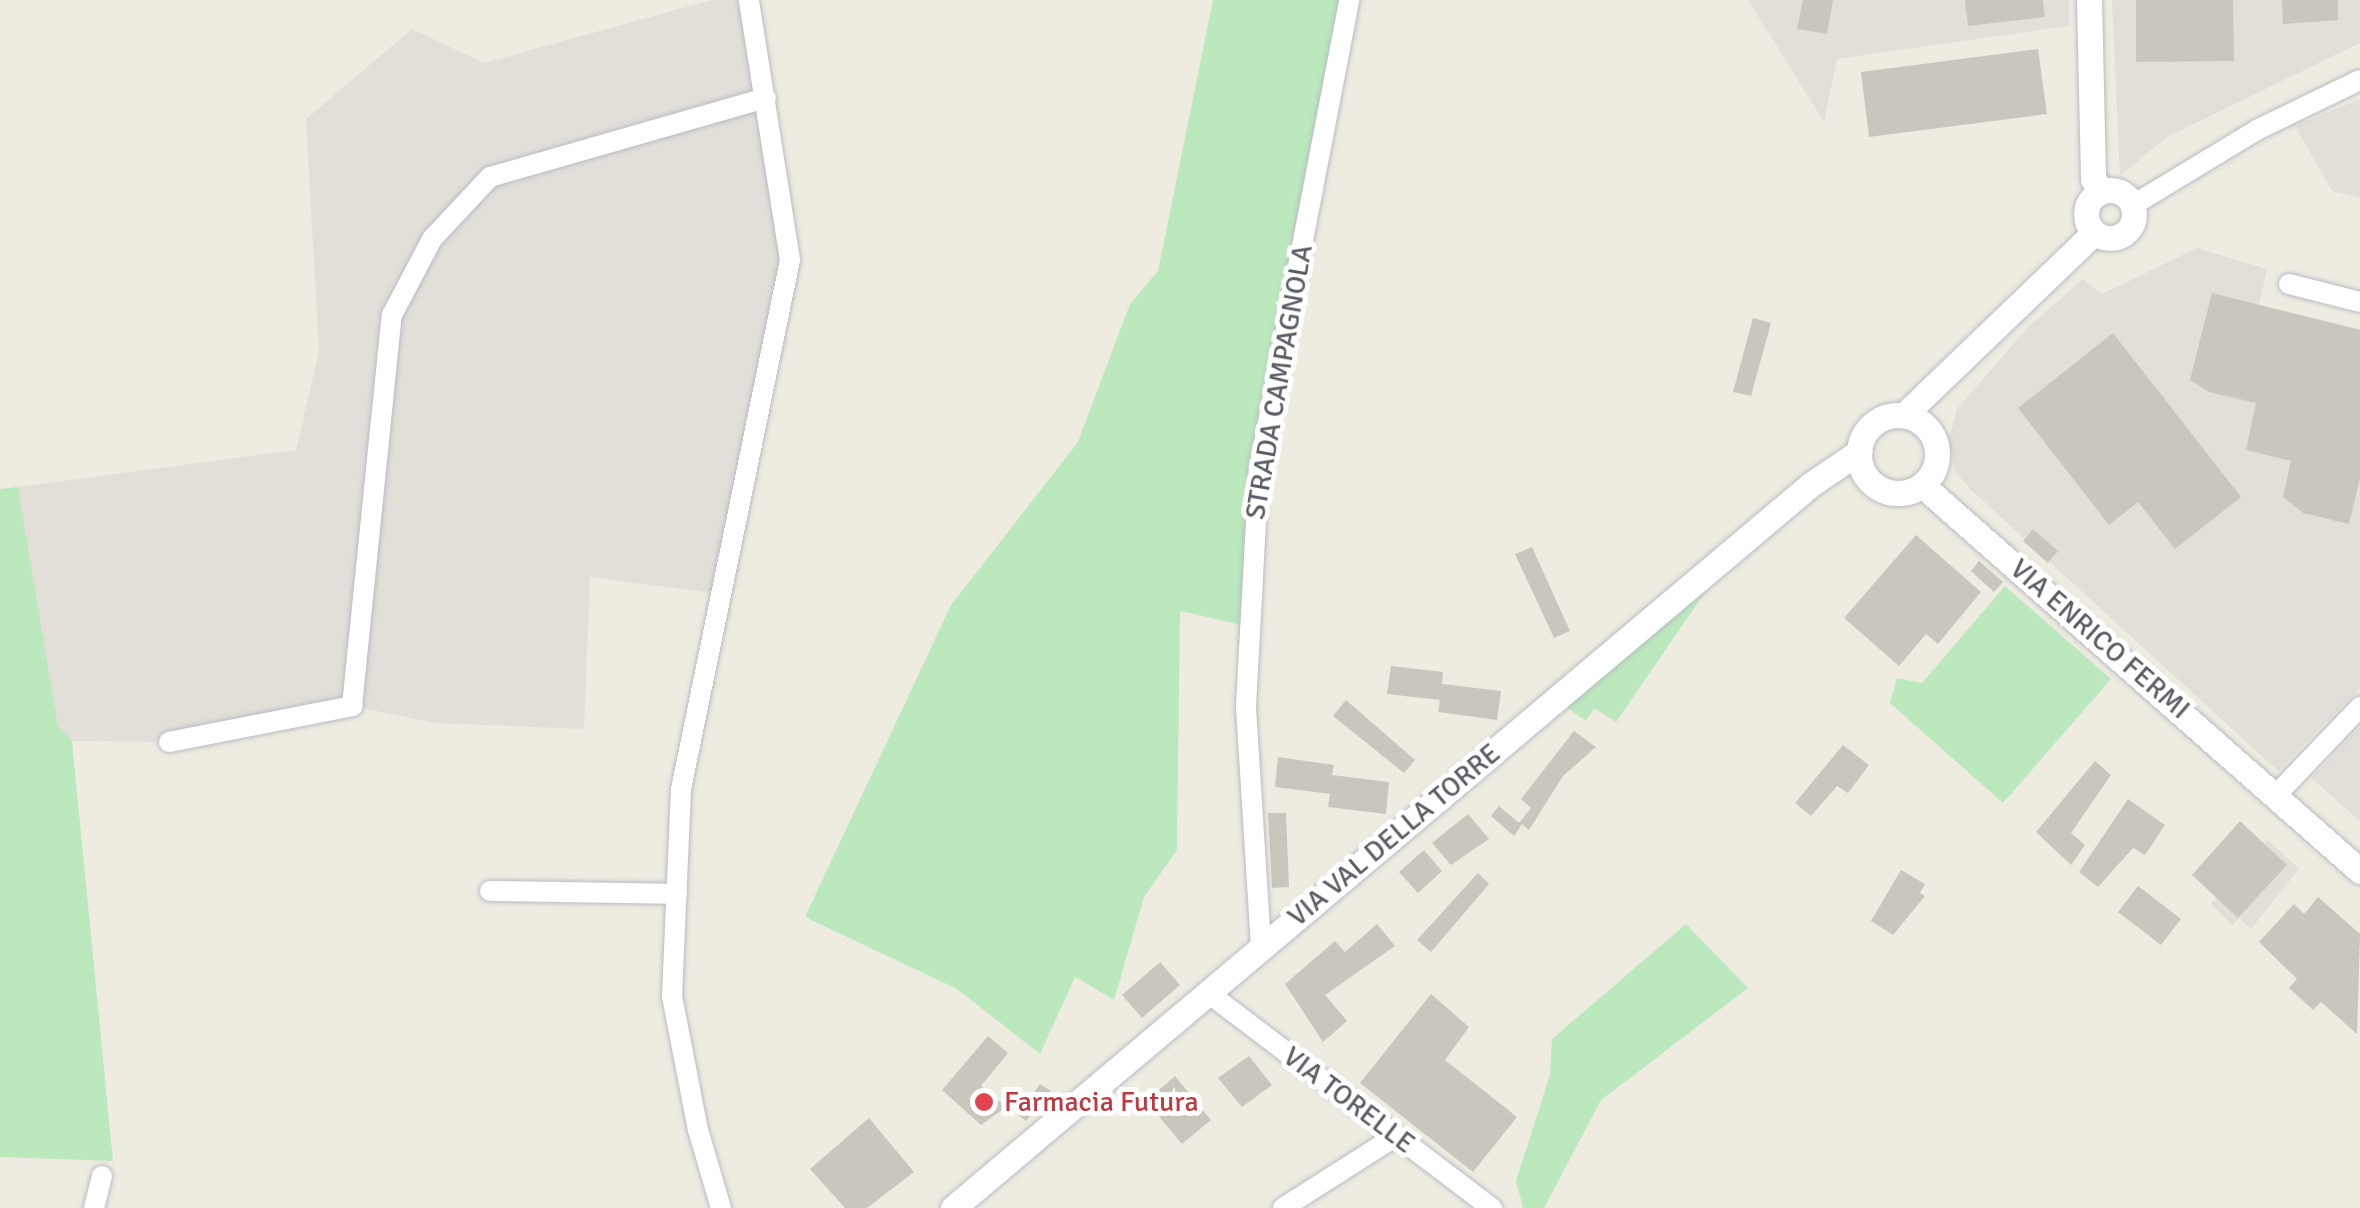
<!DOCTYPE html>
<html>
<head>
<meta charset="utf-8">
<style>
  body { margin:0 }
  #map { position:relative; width:2360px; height:1208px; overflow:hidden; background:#eeece1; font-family:Signika,sans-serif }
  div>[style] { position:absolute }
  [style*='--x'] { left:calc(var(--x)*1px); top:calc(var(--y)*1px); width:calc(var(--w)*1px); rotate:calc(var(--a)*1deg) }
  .industrial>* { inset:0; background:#e2dfd9 }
  .green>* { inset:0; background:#bbe8bd }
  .building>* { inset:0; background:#c9c6be }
  .roads { filter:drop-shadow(0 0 2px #b9bcc2) drop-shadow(0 0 2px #b9bcc2) }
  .minor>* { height:20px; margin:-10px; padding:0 10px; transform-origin:10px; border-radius:10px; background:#fff }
  .tertiary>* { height:25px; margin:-12.5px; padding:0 12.5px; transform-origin:12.5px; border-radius:12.5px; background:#fff }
  .tertiary>.ring { margin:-12.5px; padding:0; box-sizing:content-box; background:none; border:25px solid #fff; border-radius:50% }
  .dots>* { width:28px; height:28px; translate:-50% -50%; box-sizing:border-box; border:5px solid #fff; border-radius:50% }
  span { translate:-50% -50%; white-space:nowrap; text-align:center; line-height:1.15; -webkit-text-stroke:10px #fff; paint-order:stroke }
  .street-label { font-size:28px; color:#5a5e64 }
  .health-label { font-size:28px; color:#be3a42 }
  .left { translate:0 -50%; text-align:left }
</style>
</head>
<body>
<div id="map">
  <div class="industrial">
    <i style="clip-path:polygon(712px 0,740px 0,788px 219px,720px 594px,590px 577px,584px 729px,434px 723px,352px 706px,169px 742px,72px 741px,58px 727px,18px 487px,296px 450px,319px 351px,306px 119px,412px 29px,484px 63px)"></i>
    <i style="clip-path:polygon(1748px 0,2069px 0,2069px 26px,1837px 59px,1824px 122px)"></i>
    <i style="clip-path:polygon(2112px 0,2360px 0,2360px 43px,2167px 137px,2120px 176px)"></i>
    <i style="clip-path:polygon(2360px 99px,2360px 198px,2332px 191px,2295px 126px)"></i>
    <i style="clip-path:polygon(2197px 248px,2267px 269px,2259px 305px,2360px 329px,2360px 688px,2278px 771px,1969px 488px,1955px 471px,1949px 439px,1957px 409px,2027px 328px,2083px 279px,2102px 294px)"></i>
    <i style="clip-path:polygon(2360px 727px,2360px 821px,2311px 778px)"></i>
    <i style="clip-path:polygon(2268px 840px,2299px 869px,2251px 929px,2239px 918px,2232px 925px,2211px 904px)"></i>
  </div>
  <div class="green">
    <i style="clip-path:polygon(1213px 0,1349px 0,1259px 469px,1246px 626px,1180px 611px,1177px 850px,1144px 897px,1114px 1000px,1075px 977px,1040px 1054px,957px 989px,805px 917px,951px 605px,1078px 442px,1130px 304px,1158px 271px)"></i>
    <i style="clip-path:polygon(18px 487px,58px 726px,72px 741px,113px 1161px,0 1157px,0 489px)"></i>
    <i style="clip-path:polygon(1712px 582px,1616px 722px,1594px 708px,1586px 721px,1565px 706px)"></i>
    <i style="clip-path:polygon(2005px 586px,2111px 679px,2003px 803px,1890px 703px,1897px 678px,1922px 683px)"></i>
    <i style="clip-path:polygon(1686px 924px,1748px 988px,1601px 1100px,1544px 1208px,1523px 1208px,1516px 1181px,1550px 1075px,1552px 1039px)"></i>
  </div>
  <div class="building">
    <i style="clip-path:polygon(1803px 0,1833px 0,1827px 34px,1797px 29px)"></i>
    <i style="clip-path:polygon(1965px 0,2043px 0,2045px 17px,1968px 26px)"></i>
    <i style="clip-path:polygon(2136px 0,2233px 0,2234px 61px,2136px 62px)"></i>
    <i style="clip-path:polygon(2282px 0,2338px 0,2338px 20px,2283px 24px)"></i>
    <i style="clip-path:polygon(2038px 49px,2047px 114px,1869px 137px,1861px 72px)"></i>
    <i style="clip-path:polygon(2212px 293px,2360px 330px,2360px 478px,2349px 524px,2303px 513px,2283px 497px,2291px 461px,2246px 450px,2256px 403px,2209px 392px,2190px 380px)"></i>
    <i style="clip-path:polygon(1753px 318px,1771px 323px,1751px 396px,1733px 392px)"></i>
    <i style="clip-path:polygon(2113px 333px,2241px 497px,2175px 549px,2138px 502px,2109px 525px,2018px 408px)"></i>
    <i style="clip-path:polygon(2033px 529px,2058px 551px,2048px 563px,2023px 541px)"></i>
    <i style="clip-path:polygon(1916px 535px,1981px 592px,1938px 644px,1926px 634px,1899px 666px,1844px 618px)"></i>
    <i style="clip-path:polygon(1532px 547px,1570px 631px,1554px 638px,1515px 554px)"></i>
    <i style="clip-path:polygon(1979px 561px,2003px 582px,1994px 592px,1971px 571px)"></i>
    <i style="clip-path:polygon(1391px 666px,1443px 672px,1442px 684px,1501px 691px,1497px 720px,1438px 712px,1440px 700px,1387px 694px)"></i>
    <i style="clip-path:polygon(1346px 700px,1415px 760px,1404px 773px,1333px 716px)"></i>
    <i style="clip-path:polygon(1574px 731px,1596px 747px,1563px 776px,1529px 830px,1522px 824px,1514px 836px,1491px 816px,1499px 806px,1519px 823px,1531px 808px,1521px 799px)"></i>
    <i style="clip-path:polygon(1843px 745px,1869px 765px,1848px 793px,1837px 786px,1811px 816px,1795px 803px)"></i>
    <i style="clip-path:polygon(1278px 757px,1334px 765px,1332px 775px,1389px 782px,1386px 814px,1328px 807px,1330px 794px,1275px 787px)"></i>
    <i style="clip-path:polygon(2095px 761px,2111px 775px,2071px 833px,2085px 845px,2071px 865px,2036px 832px)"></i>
    <i style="clip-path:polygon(2128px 799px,2165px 825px,2145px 855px,2133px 848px,2098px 887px,2079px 872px)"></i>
    <i style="clip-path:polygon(1268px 813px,1286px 813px,1289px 887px,1272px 888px)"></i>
    <i style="clip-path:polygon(1468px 814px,1489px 839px,1451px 865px,1432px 843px)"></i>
    <i style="clip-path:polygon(2240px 821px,2287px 865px,2238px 918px,2192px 875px)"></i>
    <i style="clip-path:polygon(1424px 850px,1442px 871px,1418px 893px,1399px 872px)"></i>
    <i style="clip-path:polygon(1901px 870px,1925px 884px,1920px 893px,1925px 896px,1893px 935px,1871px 921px)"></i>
    <i style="clip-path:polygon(1478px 873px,1489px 884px,1431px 952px,1417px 940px)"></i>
    <i style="clip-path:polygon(2138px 886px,2181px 919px,2161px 945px,2118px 912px)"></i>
    <i style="clip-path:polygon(2318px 897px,2360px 934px,2357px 1034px,2321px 1002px,2313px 1010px,2289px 988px,2297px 979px,2259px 942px,2294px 904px,2304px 914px)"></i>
    <i style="clip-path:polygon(1377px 924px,1395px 946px,1325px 995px,1347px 1021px,1323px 1042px,1285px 984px,1335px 941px,1345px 952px)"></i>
    <i style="clip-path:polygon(1160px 962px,1180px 985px,1142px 1018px,1122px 995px)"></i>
    <i style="clip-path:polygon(1431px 994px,1469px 1027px,1445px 1060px,1517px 1117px,1473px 1172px,1360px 1083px)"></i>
    <i style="clip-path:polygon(988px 1036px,1008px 1053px,981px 1086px,1006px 1107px,981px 1125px,942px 1090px)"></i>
    <i style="clip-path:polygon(1249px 1056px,1272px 1085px,1242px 1107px,1218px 1078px)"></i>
    <i style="clip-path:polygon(1175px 1076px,1211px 1120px,1182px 1144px,1146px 1101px)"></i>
    <i style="clip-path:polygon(1040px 1084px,1051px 1091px,1026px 1121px,1018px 1115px)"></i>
    <i style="clip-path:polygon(869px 1118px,914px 1172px,867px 1208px,845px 1208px,810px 1169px)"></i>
  </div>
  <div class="roads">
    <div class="minor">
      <i style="--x:2133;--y:205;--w:145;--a:-31.2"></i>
      <i style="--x:2257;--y:130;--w:114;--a:-25.9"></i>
      <i style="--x:2289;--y:284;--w:73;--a:14.2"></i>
      <i style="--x:169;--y:742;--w:187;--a:-11.1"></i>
      <i style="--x:352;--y:706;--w:393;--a:-84.2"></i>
      <i style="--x:392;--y:315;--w:86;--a:-62.2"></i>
      <i style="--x:432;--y:239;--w:85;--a:-46.9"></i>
      <i style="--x:490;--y:177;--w:287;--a:-16"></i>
      <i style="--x:2276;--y:795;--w:122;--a:-46.3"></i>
      <i style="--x:490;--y:891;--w:187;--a:0.9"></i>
      <i style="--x:1261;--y:946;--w:240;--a:-93.6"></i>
      <i style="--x:1246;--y:706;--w:237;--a:-86.9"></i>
      <i style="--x:1259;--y:469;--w:478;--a:-79.1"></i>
      <i style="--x:1207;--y:992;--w:358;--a:37.2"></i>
      <i style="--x:94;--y:1208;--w:33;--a:-76"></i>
      <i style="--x:721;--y:1208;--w:81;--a:-106.4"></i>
      <i style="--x:698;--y:1130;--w:136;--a:-101"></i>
      <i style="--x:672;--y:996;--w:207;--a:-87.5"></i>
      <i style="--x:681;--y:789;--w:540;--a:-78.36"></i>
      <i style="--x:790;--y:260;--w:263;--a:-99"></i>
      <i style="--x:1283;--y:1208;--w:134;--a:-32.5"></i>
    </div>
    <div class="tertiary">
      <i style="--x:2089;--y:0;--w:179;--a:88.7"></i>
      <i style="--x:2093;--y:179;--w:15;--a:53"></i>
      <i class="ring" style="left:2086px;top:190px;width:23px;height:23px"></i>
      <i style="--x:1904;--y:415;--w:263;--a:-43.8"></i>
      <i class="ring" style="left:1859px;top:415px;width:53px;height:53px"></i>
      <i style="--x:1922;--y:485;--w:584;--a:41.39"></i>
      <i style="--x:953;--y:1208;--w:1121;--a:-40.15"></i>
      <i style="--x:1810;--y:485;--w:60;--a:-34.2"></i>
    </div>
  </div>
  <div class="dots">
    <i style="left:984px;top:1102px;background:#e0444e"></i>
  </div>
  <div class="street-label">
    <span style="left:1279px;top:382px;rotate:-80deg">STRADA CAMPAGNOLA</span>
    <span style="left:2100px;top:639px;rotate:41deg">VIA ENRICO FERMI</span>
    <span style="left:1394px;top:835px;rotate:-40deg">VIA VAL DELLA TORRE</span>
    <span style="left:1349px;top:1100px;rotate:37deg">VIA TORELLE</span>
  </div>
  <div class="health-label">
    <span class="left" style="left:1004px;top:1102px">Farmacia Futura</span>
  </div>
</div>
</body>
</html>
